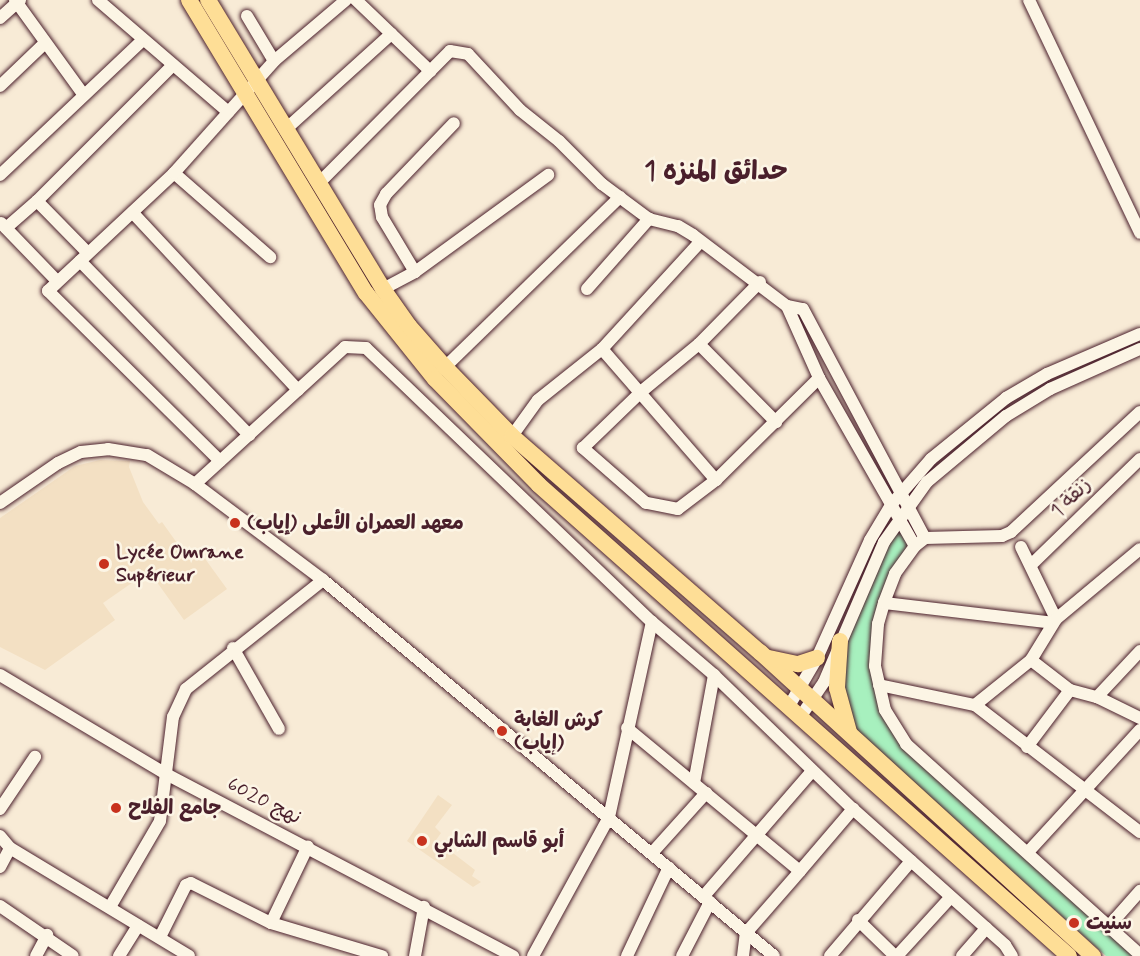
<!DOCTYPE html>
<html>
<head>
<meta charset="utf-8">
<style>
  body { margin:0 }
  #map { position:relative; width:1140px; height:956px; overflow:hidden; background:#f8ebd6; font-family:Mynerve,"Playpen Sans Arabic",sans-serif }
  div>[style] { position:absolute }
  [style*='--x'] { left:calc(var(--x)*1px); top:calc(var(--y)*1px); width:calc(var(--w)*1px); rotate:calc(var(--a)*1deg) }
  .built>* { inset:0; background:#f3e0c3 }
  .green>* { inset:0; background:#a7f0be }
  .roads { filter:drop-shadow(0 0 2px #4a1f2b) drop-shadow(0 0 2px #4a1f2b) }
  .minor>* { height:12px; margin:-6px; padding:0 6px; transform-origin:6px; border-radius:6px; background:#fcf5e5 }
  .highway>* { height:16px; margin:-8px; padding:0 8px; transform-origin:8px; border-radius:8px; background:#fede96 }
  .dots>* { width:16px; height:16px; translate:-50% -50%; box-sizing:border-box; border:3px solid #fcf5e5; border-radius:50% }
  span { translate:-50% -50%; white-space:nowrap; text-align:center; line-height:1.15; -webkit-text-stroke:5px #fcf5e5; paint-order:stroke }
  .street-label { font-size:20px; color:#4a1f2b }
  .poi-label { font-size:20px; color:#4a1f2b; font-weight:700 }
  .left { translate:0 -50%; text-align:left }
  .district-label { font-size:26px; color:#4a1f2b; font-weight:700 }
</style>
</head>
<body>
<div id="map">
  <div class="built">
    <i style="clip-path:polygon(100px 460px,130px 461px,129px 467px,143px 502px,159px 524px,162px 522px,187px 557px,198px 549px,227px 589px,184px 620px,149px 571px,103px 603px,115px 620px,45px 670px,0 647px,0 518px,75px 466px)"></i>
    <i style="clip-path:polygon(438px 795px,452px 805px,435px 827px,441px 833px,436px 840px,475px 870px,472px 876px,481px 882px,473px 887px,407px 841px)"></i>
  </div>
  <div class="green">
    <i style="clip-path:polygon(897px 523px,909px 543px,891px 572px,872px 645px,894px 736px,1134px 956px,1106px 956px,854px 729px,844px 704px,844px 641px)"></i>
  </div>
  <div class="roads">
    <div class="minor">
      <i style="--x:15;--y:0;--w:116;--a:54.1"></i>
      <i style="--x:98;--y:0;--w:172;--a:40.7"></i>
      <i style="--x:356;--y:0;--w:103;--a:43.8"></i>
      <i style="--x:1029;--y:0;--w:258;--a:64.5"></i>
      <i style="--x:247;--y:16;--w:52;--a:59"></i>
      <i style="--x:0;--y:18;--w:27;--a:-42"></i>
      <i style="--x:0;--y:86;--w:62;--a:-43.7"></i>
      <i style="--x:286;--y:129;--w:142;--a:-42.1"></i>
      <i style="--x:174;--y:173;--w:128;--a:41.2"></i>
      <i style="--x:0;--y:175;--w:197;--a:-43.4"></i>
      <i style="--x:319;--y:183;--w:186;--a:-45.2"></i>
      <i style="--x:450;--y:51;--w:18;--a:9"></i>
      <i style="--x:468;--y:54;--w:76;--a:47.1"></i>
      <i style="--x:520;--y:110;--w:50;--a:38.5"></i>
      <i style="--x:559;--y:141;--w:61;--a:45"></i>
      <i style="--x:602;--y:184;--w:59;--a:36.7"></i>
      <i style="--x:649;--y:219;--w:30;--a:14"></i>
      <i style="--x:678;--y:226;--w:17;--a:31"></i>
      <i style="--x:693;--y:235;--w:118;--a:37.1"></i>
      <i style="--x:787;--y:306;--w:16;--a:11"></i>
      <i style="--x:803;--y:309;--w:259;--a:62"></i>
      <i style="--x:37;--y:201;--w:71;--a:45.6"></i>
      <i style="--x:133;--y:213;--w:242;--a:47"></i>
      <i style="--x:1;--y:223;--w:79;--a:46"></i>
      <i style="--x:6;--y:228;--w:41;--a:-41.1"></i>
      <i style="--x:37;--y:201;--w:192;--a:-45"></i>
      <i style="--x:80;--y:261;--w:243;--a:45.8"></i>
      <i style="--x:415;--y:272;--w:64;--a:-121"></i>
      <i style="--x:382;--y:217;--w:12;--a:-99"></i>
      <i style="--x:380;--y:205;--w:13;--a:-61"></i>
      <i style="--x:386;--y:194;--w:98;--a:-46.2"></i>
      <i style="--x:383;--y:289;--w:36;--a:-28"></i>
      <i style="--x:415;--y:272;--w:165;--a:-36.1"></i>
      <i style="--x:587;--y:289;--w:94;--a:-48.5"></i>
      <i style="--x:787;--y:306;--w:79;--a:66"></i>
      <i style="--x:819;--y:378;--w:193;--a:60.3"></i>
      <i style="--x:699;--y:344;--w:110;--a:45.4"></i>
      <i style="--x:602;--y:349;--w:174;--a:49"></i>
      <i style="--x:716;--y:480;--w:145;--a:-44.7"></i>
      <i style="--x:445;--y:367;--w:244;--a:-44.2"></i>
      <i style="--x:1140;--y:412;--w:176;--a:137.1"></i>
      <i style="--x:1011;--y:532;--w:10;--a:156"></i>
      <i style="--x:1002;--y:536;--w:77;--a:178.5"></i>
      <i style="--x:925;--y:538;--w:13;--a:141"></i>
      <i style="--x:915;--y:546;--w:34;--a:126"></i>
      <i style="--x:895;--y:574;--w:31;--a:111"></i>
      <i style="--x:884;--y:603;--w:22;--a:106"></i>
      <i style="--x:878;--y:624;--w:42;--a:94.1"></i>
      <i style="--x:875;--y:666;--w:45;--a:77.2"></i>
      <i style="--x:885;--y:710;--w:40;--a:58"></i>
      <i style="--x:906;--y:744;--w:315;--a:42"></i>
      <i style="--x:512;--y:436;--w:44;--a:-54.2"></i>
      <i style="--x:538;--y:400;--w:82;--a:-38.6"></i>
      <i style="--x:602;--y:349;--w:145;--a:-47.5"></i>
      <i style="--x:220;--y:461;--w:242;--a:-135.3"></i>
      <i style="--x:48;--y:291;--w:173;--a:-43.1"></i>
      <i style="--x:174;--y:173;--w:150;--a:-48.2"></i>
      <i style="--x:274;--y:61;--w:94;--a:-40.3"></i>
      <i style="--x:716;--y:480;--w:48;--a:142.7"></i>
      <i style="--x:678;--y:509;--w:33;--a:-169"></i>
      <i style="--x:646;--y:503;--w:84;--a:-138.9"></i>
      <i style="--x:583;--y:448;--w:82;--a:-44"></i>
      <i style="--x:642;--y:391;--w:74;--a:-39.5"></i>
      <i style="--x:699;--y:344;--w:87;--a:-45.5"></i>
      <i style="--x:195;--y:484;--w:203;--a:-42.4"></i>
      <i style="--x:345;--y:347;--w:21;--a:3"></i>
      <i style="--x:366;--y:348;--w:396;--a:43.8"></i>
      <i style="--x:652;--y:622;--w:82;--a:40.5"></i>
      <i style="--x:714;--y:675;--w:193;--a:44"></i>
      <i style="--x:853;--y:809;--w:204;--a:41.8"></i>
      <i style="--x:1005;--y:945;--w:13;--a:58"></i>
      <i style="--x:0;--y:503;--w:70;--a:-34.6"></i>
      <i style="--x:58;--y:463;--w:25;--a:-26"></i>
      <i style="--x:81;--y:452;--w:27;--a:-6"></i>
      <i style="--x:108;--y:449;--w:39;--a:9"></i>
      <i style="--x:147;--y:455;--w:56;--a:31.1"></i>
      <i style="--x:195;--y:484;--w:160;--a:36.9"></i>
      <i style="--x:323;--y:580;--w:587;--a:39.82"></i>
      <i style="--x:1021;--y:547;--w:80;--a:64.1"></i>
      <i style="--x:1031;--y:565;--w:152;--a:-44.2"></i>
      <i style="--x:884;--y:603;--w:170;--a:6.7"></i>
      <i style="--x:233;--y:648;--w:93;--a:60.4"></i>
      <i style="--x:1031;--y:660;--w:49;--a:37.6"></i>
      <i style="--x:1070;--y:690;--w:28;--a:15"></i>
      <i style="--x:1097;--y:697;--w:48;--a:26"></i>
      <i style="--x:0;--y:675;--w:196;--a:30.8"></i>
      <i style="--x:168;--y:775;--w:390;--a:27.7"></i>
      <i style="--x:879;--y:685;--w:98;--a:11.8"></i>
      <i style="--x:975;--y:705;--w:208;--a:37.6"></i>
      <i style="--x:1097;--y:697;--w:63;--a:-46.9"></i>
      <i style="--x:975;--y:705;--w:72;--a:-38.8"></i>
      <i style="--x:1031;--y:660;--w:48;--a:-58.6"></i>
      <i style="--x:1056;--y:619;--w:109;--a:-39.8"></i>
      <i style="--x:789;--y:706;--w:56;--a:-59.7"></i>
      <i style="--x:817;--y:658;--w:129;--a:-65.8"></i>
      <i style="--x:870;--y:540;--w:41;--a:-59"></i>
      <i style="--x:891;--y:505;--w:61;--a:-49"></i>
      <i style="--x:931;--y:459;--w:97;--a:-39.1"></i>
      <i style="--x:1006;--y:398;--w:48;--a:-30.3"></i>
      <i style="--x:1047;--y:374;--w:101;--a:-23.3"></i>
      <i style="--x:801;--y:716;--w:41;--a:-55.9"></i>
      <i style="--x:824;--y:682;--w:152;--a:-66.8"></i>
      <i style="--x:884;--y:542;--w:74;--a:-54.4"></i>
      <i style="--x:927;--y:482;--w:103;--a:-39.9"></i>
      <i style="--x:1006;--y:416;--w:52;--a:-31.5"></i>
      <i style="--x:1050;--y:389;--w:98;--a:-24"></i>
      <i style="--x:627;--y:728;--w:224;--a:39.6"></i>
      <i style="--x:800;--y:871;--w:82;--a:-49.5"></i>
      <i style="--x:1027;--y:747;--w:71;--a:-53"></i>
      <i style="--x:694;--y:783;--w:110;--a:-79.5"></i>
      <i style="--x:0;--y:809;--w:63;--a:-56.1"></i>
      <i style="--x:0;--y:836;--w:16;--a:50"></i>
      <i style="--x:10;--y:848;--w:209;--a:31.1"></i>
      <i style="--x:1029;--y:851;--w:164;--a:-47.5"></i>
      <i style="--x:652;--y:853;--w:81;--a:-48"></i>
      <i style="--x:0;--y:867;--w:21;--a:-62"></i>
      <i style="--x:703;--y:897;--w:167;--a:-49.1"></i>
      <i style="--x:0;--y:906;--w:88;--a:34.4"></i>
      <i style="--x:110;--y:907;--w:99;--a:-59.8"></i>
      <i style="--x:160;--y:821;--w:105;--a:-82.9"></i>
      <i style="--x:173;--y:717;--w:31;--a:-65"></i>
      <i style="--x:186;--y:689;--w:175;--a:-38.5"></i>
      <i style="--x:858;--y:920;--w:52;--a:44.2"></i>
      <i style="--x:271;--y:923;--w:85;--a:-64.3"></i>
      <i style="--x:1109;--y:926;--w:47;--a:-48.5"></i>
      <i style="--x:160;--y:937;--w:58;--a:-63.4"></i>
      <i style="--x:186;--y:885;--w:5;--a:-22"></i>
      <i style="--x:191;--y:883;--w:89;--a:26.6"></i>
      <i style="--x:271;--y:923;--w:116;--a:16.6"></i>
      <i style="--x:36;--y:956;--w:24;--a:-62"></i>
      <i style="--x:119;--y:956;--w:36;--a:-58"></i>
      <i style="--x:415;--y:956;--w:50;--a:-79.6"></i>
      <i style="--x:533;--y:956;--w:158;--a:-61.3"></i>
      <i style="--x:609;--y:817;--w:200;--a:-77.6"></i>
      <i style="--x:627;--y:956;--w:98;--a:-64.7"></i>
      <i style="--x:682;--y:956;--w:61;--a:-62.6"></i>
      <i style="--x:743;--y:956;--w:23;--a:-83"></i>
      <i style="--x:746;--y:933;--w:82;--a:-48.9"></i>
      <i style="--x:830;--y:956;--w:125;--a:-49.5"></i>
      <i style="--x:897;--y:956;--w:79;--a:-47.6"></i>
      <i style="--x:962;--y:956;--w:37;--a:-49"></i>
    </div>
    <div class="highway">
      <i style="--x:189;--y:0;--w:342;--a:58.9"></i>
      <i style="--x:366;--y:293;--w:110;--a:51.3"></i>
      <i style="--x:435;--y:379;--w:148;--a:45.5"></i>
      <i style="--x:539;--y:485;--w:709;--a:41.63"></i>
      <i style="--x:208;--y:0;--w:338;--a:58.8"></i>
      <i style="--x:383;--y:289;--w:45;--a:54.9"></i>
      <i style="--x:409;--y:326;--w:55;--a:48.7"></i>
      <i style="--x:445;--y:367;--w:96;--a:45.8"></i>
      <i style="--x:512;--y:436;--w:329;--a:41.1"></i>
      <i style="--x:760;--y:652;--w:451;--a:42.4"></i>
      <i style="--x:840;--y:641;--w:47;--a:93.7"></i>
      <i style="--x:837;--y:688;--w:46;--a:74.7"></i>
      <i style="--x:769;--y:658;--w:30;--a:12"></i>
      <i style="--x:798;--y:664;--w:20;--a:-18"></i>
    </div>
  </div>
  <div class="dots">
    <i style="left:235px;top:523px;background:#c8321e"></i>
    <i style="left:104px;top:564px;background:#c8321e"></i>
    <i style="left:502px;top:731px;background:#c8321e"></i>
    <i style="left:116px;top:808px;background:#c8321e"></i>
    <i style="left:422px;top:841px;background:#c8321e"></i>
    <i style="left:1074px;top:923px;background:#c8321e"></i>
  </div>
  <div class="street-label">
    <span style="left:1071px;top:498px;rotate:-45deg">زنقة 1</span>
    <span style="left:264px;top:801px;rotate:27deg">نهج 6020</span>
  </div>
  <div class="poi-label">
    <span class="left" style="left:247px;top:523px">معهد العمران الأعلى (إياب)</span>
    <span class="left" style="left:116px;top:564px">Lycée Omrane<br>Supérieur</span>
    <span class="left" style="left:514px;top:732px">كرش الغابة<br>(إياب)</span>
    <span class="left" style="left:128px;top:808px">جامع الفلاح</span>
    <span class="left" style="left:434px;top:841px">أبو قاسم الشابي</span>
    <span class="left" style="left:1086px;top:923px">سنيت</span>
  </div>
  <div class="district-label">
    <span style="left:716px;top:173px">حدائق المنزه 1</span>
  </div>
</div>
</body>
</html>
